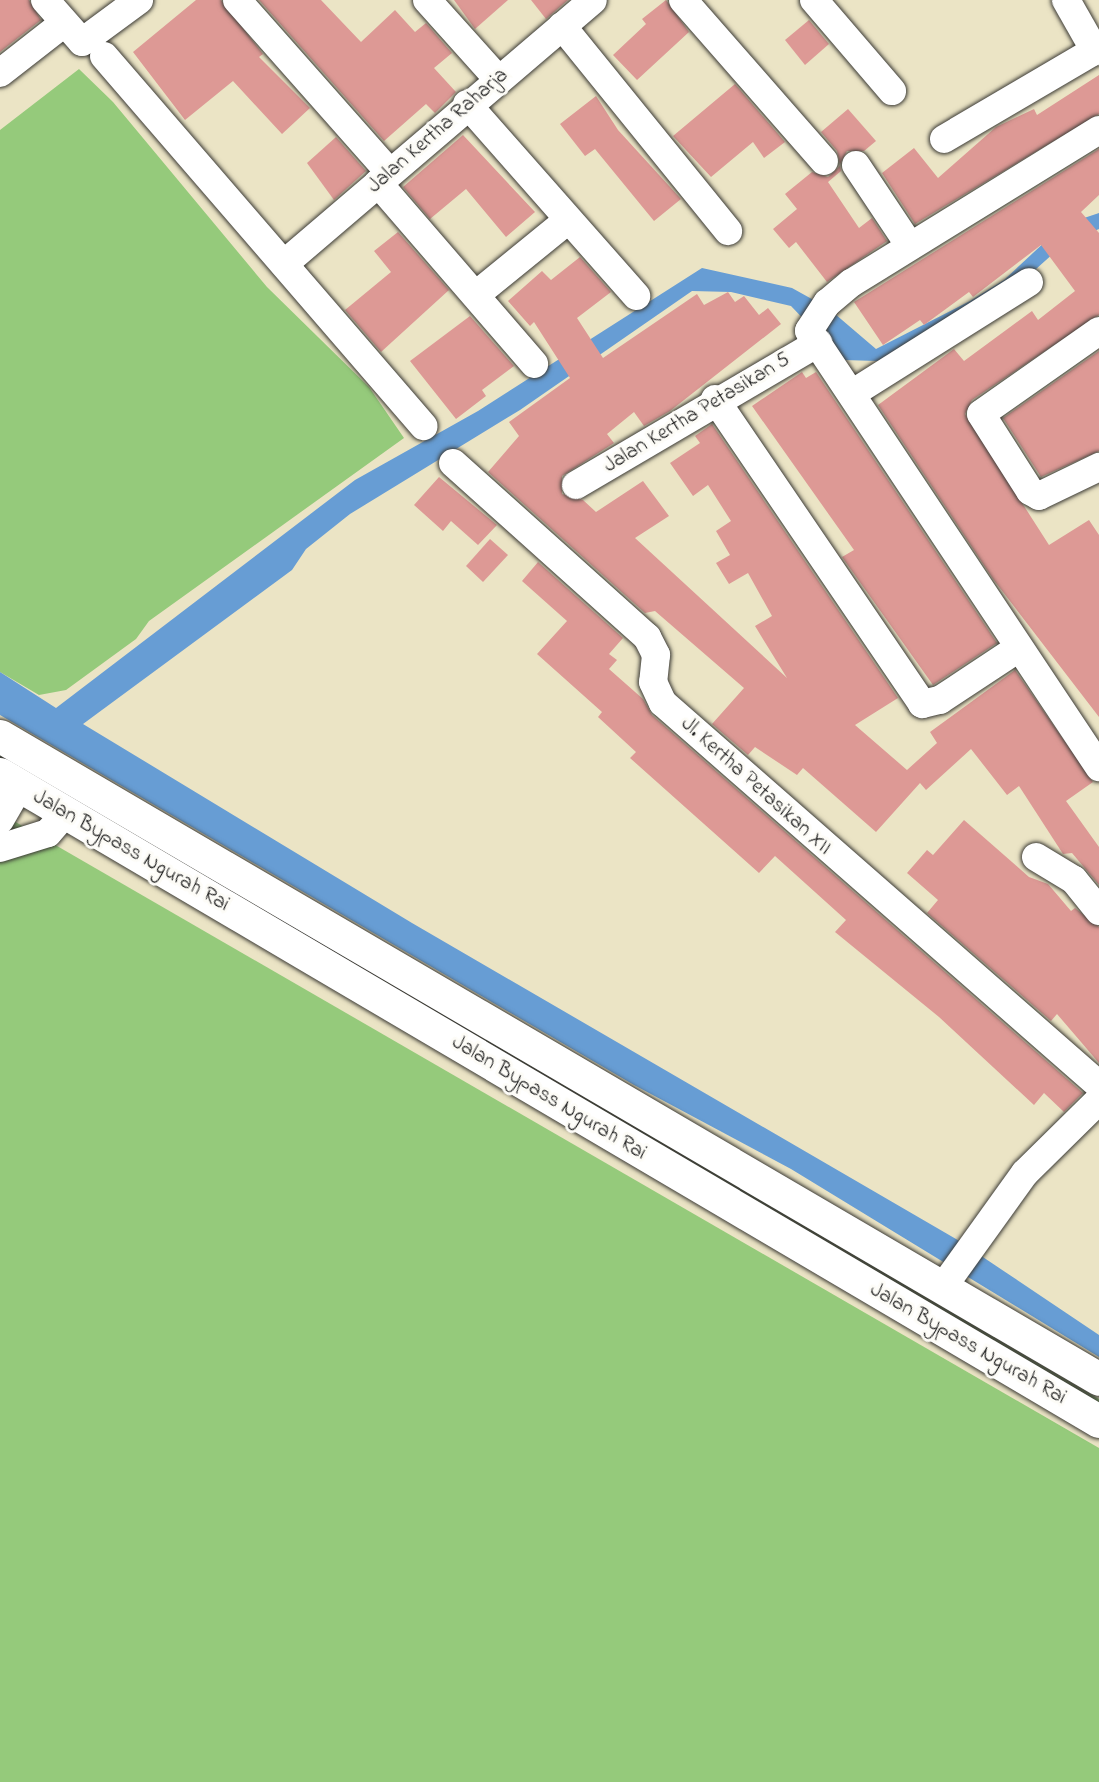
<!DOCTYPE html>
<html>
<head>
<meta charset="utf-8">
<style>
  body { margin:0 }
  #map { position:relative; width:1099px; height:1782px; overflow:hidden; background:#ebe4c5; font-family:"Indie Flower",sans-serif }
  div>[style] { position:absolute }
  [style*='--x'] { left:calc(var(--x)*1px); top:calc(var(--y)*1px); width:calc(var(--w)*1px); rotate:calc(var(--a)*1deg) }
  .green>* { inset:0; background:#95ca7b }
  .water>* { inset:0; background:#679dd4 }
  .building>* { inset:0; background:#dd9995 }
  .roads { filter:drop-shadow(0 0 2px #3b3a35) drop-shadow(0 0 2px #3b3a35) }
  .minor>* { height:28px; margin:-14px; padding:0 14px; transform-origin:14px; border-radius:14px; background:#fff }
  .highway>* { height:33px; margin:-16.5px; padding:0 16.5px; transform-origin:16.5px; border-radius:16.5px; background:#fff }
  span { translate:-50% -50%; white-space:nowrap; text-align:center; line-height:1.15; -webkit-text-stroke:6px #fdfcf7; paint-order:stroke }
  .street-label { font-size:21px; color:#1c1c1c }
</style>
</head>
<body>
<div id="map">
  <div class="green">
    <i style="clip-path:polygon(79px 69px,113px 102px,267px 287px,369px 387px,404px 438px,149px 621px,136px 639px,66px 690px,39px 695px,0 672px,0 130px)"></i>
    <i style="clip-path:polygon(0 753px,1099px 1399px,1099px 1405px,0 760px)"></i>
    <i style="clip-path:polygon(0 813px,1099px 1448px,1099px 1782px,0 1782px)"></i>
  </div>
  <div class="water">
    <i style="clip-path:polygon(1099px 213px,1099px 229px,1065px 243px,1016px 287px,878px 361px,843px 360px,791px 306px,731px 292px,692px 291px,520px 410px,350px 514px,306px 549px,292px 570px,83px 724px,412px 923px,956px 1239px,1099px 1335px,1099px 1357px,791px 1169px,634px 1085px,0 715px,0 672px,56px 708px,355px 480px,478px 411px,702px 268px,792px 288px,828px 308px,876px 349px,970px 301px,1004px 280px,1063px 225px)"></i>
  </div>
  <div class="building">
    <i style="clip-path:polygon(0 0,29px 0,41px 20px,0 52px)"></i>
    <i style="clip-path:polygon(196px 0,221px 0,263px 54px,259px 57px,310px 108px,282px 134px,233px 81px,185px 120px,133px 52px)"></i>
    <i style="clip-path:polygon(259px 0,321px 0,361px 42px,395px 10px,415px 32px,426px 23px,452px 53px,434px 68px,456px 92px,435px 113px,426px 104px,384px 141px)"></i>
    <i style="clip-path:polygon(454px 0,508px 0,475px 29px)"></i>
    <i style="clip-path:polygon(531px 0,568px 0,546px 19px)"></i>
    <i style="clip-path:polygon(666px 0,689px 32px,637px 80px,613px 55px,646px 24px,642px 19px)"></i>
    <i style="clip-path:polygon(809px 20px,829px 44px,805px 65px,785px 40px)"></i>
    <i style="clip-path:polygon(1099px 75px,1099px 114px,915px 224px,882px 173px,914px 148px,938px 178px,996px 127px,1034px 109px,1037px 115px)"></i>
    <i style="clip-path:polygon(735px 84px,785px 142px,764px 158px,753px 142px,711px 177px,673px 136px)"></i>
    <i style="clip-path:polygon(596px 96px,618px 130px,681px 199px,654px 221px,595px 149px,585px 156px,560px 124px)"></i>
    <i style="clip-path:polygon(848px 109px,876px 141px,864px 151px,847px 151px,840px 164px,837px 151px,821px 132px)"></i>
    <i style="clip-path:polygon(463px 135px,535px 212px,506px 237px,466px 189px,430px 219px,403px 187px)"></i>
    <i style="clip-path:polygon(336px 137px,366px 171px,334px 200px,307px 163px)"></i>
    <i style="clip-path:polygon(1099px 149px,1099px 195px,1081px 212px,1099px 233px,1099px 315px,972px 400px,965px 414px,1049px 545px,1089px 520px,1099px 535px,1099px 717px,993px 579px,878px 405px,954px 349px,964px 361px,1032px 311px,1038px 320px,1075px 291px,1041px 245px,973px 297px,969px 292px,924px 325px,920px 320px,883px 345px,854px 302px)"></i>
    <i style="clip-path:polygon(840px 166px,841px 171px,828px 182px,859px 228px,872px 218px,887px 241px,827px 282px,796px 242px,789px 248px,773px 229px,797px 209px,785px 194px,812px 172px,828px 177px)"></i>
    <i style="clip-path:polygon(398px 232px,449px 290px,381px 352px,345px 310px,391px 272px,374px 251px)"></i>
    <i style="clip-path:polygon(580px 257px,611px 292px,577px 318px,603px 358px,697px 294px,704px 305px,728px 292px,735px 302px,744px 296px,759px 315px,768px 308px,781px 324px,670px 411px,644px 426px,634px 412px,607px 434px,614px 443px,562px 476px,562px 494px,583px 500px,596px 512px,643px 481px,669px 516px,635px 538px,787px 678px,755px 626px,772px 616px,748px 573px,729px 584px,716px 563px,730px 555px,716px 531px,731px 521px,708px 485px,693px 496px,670px 463px,700px 443px,695px 436px,712px 424px,898px 698px,855px 725px,907px 770px,937px 743px,930px 732px,1015px 670px,1093px 782px,1066px 801px,1099px 847px,1099px 885px,1072px 853px,1063px 854px,1019px 786px,1007px 795px,971px 749px,926px 790px,920px 783px,876px 832px,803px 768px,797px 775px,755px 747px,748px 755px,712px 724px,744px 688px,655px 611px,645px 613px,488px 472px,519px 436px,509px 422px,570px 378px,534px 322px,530px 326px,508px 301px,542px 271px,551px 280px)"></i>
    <i style="clip-path:polygon(470px 316px,514px 366px,482px 390px,486px 396px,456px 419px,410px 361px)"></i>
    <i style="clip-path:polygon(1099px 351px,1099px 451px,1041px 477px,1003px 418px)"></i>
    <i style="clip-path:polygon(802px 372px,806px 378px,816px 372px,997px 643px,933px 685px,842px 557px,854px 550px,752px 406px)"></i>
    <i style="clip-path:polygon(439px 477px,497px 525px,478px 545px,451px 521px,443px 531px,414px 505px)"></i>
    <i style="clip-path:polygon(490px 539px,508px 555px,483px 582px,466px 566px)"></i>
    <i style="clip-path:polygon(538px 562px,623px 638px,609px 654px,617px 660px,609px 669px,643px 699px,652px 715px,1083px 1093px,1064px 1112px,1044px 1093px,1034px 1105px,939px 1017px,835px 932px,846px 920px,775px 856px,759px 873px,630px 758px,636px 752px,598px 717px,602px 712px,537px 654px,567px 621px,522px 581px)"></i>
    <i style="clip-path:polygon(964px 820px,1029px 877px,1048px 884px,1071px 911px,1075px 908px,1099px 927px,1099px 1063px,1057px 1014px,1051px 1021px,927px 913px,938px 900px,907px 873px,927px 850px,933px 855px)"></i>
  </div>
  <div class="roads">
    <div class="minor">
      <i style="--x:45;--y:0;--w:56;--a:48.6"></i>
      <i style="--x:82;--y:42;--w:71;--a:-36.4"></i>
      <i style="--x:237;--y:0;--w:230;--a:48.5"></i>
      <i style="--x:427;--y:0;--w:103;--a:48.1"></i>
      <i style="--x:683;--y:0;--w:214;--a:48.8"></i>
      <i style="--x:814;--y:0;--w:120;--a:49.4"></i>
      <i style="--x:1066;--y:0;--w:59;--a:60.4"></i>
      <i style="--x:562;--y:26;--w:264;--a:51"></i>
      <i style="--x:104;--y:56;--w:489;--a:49.2"></i>
      <i style="--x:0;--y:73;--w:81;--a:-38"></i>
      <i style="--x:467;--y:104;--w:256;--a:48.6"></i>
      <i style="--x:1099;--y:130;--w:291;--a:148.3"></i>
      <i style="--x:851;--y:283;--w:31;--a:140"></i>
      <i style="--x:827;--y:303;--w:33;--a:123"></i>
      <i style="--x:809;--y:331;--w:524;--a:56.37"></i>
      <i style="--x:944;--y:139;--w:180;--a:-30.4"></i>
      <i style="--x:856;--y:165;--w:97;--a:56.3"></i>
      <i style="--x:378;--y:183;--w:239;--a:49.2"></i>
      <i style="--x:284;--y:264;--w:406;--a:-40.5"></i>
      <i style="--x:477;--y:294;--w:117;--a:-39.1"></i>
      <i style="--x:1099;--y:331;--w:144;--a:144.9"></i>
      <i style="--x:981;--y:414;--w:91;--a:57.5"></i>
      <i style="--x:1030;--y:491;--w:10;--a:29"></i>
      <i style="--x:1039;--y:496;--w:67;--a:-25.8"></i>
      <i style="--x:853;--y:393;--w:208;--a:-32.2"></i>
      <i style="--x:715;--y:399;--w:369;--a:55.8"></i>
      <i style="--x:922;--y:704;--w:18;--a:-13"></i>
      <i style="--x:940;--y:700;--w:92;--a:-33.5"></i>
      <i style="--x:453;--y:463;--w:261;--a:41.9"></i>
      <i style="--x:647;--y:637;--w:20;--a:63"></i>
      <i style="--x:656;--y:655;--w:27;--a:96"></i>
      <i style="--x:653;--y:682;--w:23;--a:65"></i>
      <i style="--x:663;--y:703;--w:580;--a:41.22"></i>
      <i style="--x:576;--y:485;--w:281;--a:-30.4"></i>
      <i style="--x:0;--y:820;--w:39;--a:-60"></i>
      <i style="--x:0;--y:848;--w:50;--a:-17.4"></i>
      <i style="--x:48;--y:833;--w:28;--a:-49"></i>
      <i style="--x:1036;--y:857;--w:44;--a:31.2"></i>
      <i style="--x:1074;--y:880;--w:40;--a:51"></i>
      <i style="--x:943;--y:1287;--w:140;--a:-54.3"></i>
      <i style="--x:1025;--y:1173;--w:104;--a:-44.6"></i>
    </div>
    <div class="highway">
      <i style="--x:0;--y:736;--w:1273;--a:30.33"></i>
      <i style="--x:0;--y:774;--w:1275;--a:30.49"></i>
    </div>
  </div>
  <div class="street-label">
    <span style="left:438px;top:131px;rotate:-41deg">Jalan Kertha Raharja</span>
    <span style="left:697px;top:413px;rotate:-31deg">Jalan Kertha Petasikan 5</span>
    <span style="left:756px;top:786px;rotate:42deg">Jl. Kertha Petasikan XII</span>
    <span style="left:131px;top:851px;rotate:30deg">Jalan Bypass Ngurah Rai</span>
    <span style="left:549px;top:1098px;rotate:31deg">Jalan Bypass Ngurah Rai</span>
    <span style="left:968px;top:1344px;rotate:30deg">Jalan Bypass Ngurah Rai</span>
  </div>
</div>
</body>
</html>
